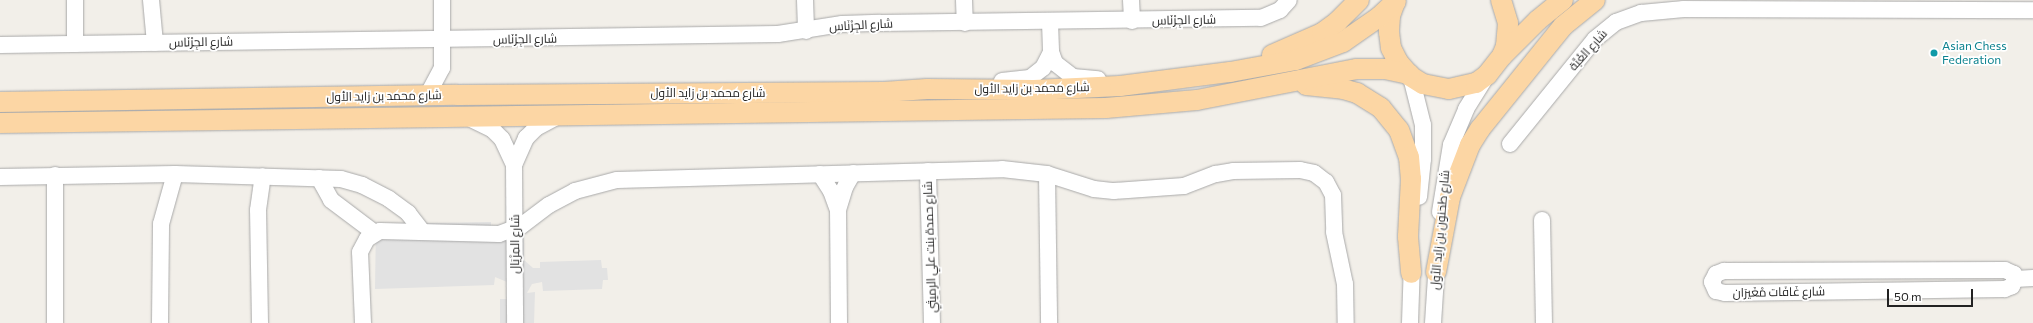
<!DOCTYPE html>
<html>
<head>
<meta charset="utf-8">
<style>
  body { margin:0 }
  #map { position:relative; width:2033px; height:323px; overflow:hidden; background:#f2efe9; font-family:Commissioner,Cairo,sans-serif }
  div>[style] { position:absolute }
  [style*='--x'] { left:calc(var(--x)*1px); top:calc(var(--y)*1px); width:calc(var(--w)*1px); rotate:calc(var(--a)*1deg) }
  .parking>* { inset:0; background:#e2e2e2 }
  .roads { filter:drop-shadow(0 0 1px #a9a9a9) drop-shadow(0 0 1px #a9a9a9) }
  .minor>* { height:16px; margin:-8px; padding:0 8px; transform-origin:8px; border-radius:8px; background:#fff }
  .major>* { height:20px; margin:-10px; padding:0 10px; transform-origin:10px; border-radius:10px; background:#fcd6a4 }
  .dots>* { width:11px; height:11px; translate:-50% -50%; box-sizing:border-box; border:2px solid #fff; border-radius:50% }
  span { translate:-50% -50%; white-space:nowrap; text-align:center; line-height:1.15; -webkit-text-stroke:3.5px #fff; paint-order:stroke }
  .street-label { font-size:12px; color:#222 }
  .culture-label { font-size:12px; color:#0d838f }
  .left { translate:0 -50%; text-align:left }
  .scale { position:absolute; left:1887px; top:289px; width:86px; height:18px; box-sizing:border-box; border:2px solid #222; border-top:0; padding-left:5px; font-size:12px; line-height:14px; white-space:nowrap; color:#222; -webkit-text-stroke:3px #fff; paint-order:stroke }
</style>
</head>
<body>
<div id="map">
  <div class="parking">
    <i style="clip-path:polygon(491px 222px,491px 233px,524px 229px,524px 260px,533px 268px,540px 268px,540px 262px,601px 260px,602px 268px,607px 268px,608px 280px,603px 280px,602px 289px,543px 291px,542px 282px,532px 284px,527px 293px,535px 292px,534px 323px,500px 323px,500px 299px,509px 299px,510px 290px,507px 282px,495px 277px,494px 285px,375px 289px,376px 224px)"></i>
  </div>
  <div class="roads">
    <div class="minor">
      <i style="--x:75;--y:0;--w:44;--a:90"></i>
      <i style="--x:151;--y:0;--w:43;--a:84.7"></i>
      <i style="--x:805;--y:0;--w:31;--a:88"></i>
      <i style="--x:964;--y:0;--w:23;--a:88"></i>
      <i style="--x:1131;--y:0;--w:21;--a:87"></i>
      <i style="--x:1050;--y:22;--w:30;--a:88"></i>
      <i style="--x:1051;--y:52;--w:12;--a:70"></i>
      <i style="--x:1055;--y:63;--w:23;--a:38"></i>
      <i style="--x:1073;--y:77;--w:25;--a:5"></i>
      <i style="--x:0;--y:45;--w:778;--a:-0.81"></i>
      <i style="--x:778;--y:34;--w:65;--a:-8.9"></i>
      <i style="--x:842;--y:24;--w:38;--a:-2"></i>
      <i style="--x:880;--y:23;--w:381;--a:-0.8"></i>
      <i style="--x:1261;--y:18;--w:21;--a:-23"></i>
      <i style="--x:1280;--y:10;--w:13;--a:-48"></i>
      <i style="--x:1411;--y:77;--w:49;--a:76"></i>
      <i style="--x:1423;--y:125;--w:34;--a:90"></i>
      <i style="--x:1423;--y:159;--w:38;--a:96"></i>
      <i style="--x:1002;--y:81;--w:28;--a:-6"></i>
      <i style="--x:1030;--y:78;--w:16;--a:-38"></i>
      <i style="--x:1043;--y:68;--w:18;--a:-63"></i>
      <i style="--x:427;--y:96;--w:32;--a:-62"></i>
      <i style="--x:442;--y:68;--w:68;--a:-90"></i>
      <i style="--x:467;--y:117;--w:28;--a:26"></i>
      <i style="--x:492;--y:129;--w:14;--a:45"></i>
      <i style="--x:502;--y:139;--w:29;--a:65"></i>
      <i style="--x:514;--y:165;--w:158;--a:89.6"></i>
      <i style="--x:1510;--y:144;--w:135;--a:-51"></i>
      <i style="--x:1595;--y:39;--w:27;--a:-39"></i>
      <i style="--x:1616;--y:22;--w:27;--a:-20"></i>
      <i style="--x:1641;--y:13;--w:43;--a:-5.3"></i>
      <i style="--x:1684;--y:9;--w:349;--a:0.2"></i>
      <i style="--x:514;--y:165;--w:30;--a:-66"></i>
      <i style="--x:526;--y:138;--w:14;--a:-45"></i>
      <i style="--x:536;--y:128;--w:26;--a:-28"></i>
      <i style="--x:928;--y:171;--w:152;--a:88.5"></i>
      <i style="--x:820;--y:174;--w:20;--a:57"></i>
      <i style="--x:831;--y:191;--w:20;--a:70"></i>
      <i style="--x:1047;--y:174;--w:149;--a:89.2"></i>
      <i style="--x:55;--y:175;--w:148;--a:90"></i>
      <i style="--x:0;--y:177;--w:175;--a:-1"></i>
      <i style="--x:175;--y:174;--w:166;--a:1.7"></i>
      <i style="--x:341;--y:179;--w:22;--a:16"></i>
      <i style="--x:362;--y:185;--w:30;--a:27"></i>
      <i style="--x:389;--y:199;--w:24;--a:36"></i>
      <i style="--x:408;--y:213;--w:24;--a:52"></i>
      <i style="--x:319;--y:178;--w:25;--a:61"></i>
      <i style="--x:331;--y:200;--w:55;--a:36.9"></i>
      <i style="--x:1440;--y:212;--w:68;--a:-80.7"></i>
      <i style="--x:1451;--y:145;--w:39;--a:-67"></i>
      <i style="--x:1466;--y:109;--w:40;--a:-58"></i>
      <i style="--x:1542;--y:220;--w:103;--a:88.9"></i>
      <i style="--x:2005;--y:270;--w:10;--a:24"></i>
      <i style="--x:2014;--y:274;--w:5;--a:79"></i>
      <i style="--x:2015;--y:279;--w:8;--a:113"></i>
      <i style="--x:2012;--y:286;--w:8;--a:157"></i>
      <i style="--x:2005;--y:289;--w:280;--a:179.2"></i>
      <i style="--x:1725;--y:293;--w:9;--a:-167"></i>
      <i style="--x:1716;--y:291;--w:10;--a:-114"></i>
      <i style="--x:1712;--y:282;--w:9;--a:-63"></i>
      <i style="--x:1716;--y:274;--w:9;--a:-21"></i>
      <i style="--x:1724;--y:271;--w:281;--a:-0.2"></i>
      <i style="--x:2015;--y:279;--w:18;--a:-3"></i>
      <i style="--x:160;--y:323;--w:99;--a:-89.4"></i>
      <i style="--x:161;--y:224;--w:52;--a:-74.4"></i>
      <i style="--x:260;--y:323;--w:113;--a:-91"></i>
      <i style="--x:258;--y:210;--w:34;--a:-82"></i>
      <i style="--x:363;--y:323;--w:71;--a:-92.4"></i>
      <i style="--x:360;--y:252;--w:15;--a:-62"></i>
      <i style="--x:367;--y:239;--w:15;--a:-32"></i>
      <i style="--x:380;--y:231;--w:119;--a:1.4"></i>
      <i style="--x:499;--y:234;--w:23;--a:-20"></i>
      <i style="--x:521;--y:226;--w:35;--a:-37"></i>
      <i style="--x:549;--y:205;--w:30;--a:-28"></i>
      <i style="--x:575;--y:191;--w:43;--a:-14.7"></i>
      <i style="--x:617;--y:180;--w:385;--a:-1.6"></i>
      <i style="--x:1002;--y:169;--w:45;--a:6.3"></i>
      <i style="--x:1047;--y:174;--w:49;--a:17.7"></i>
      <i style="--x:1094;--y:189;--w:20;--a:6"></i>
      <i style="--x:1114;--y:191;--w:70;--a:-4.1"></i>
      <i style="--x:1184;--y:186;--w:34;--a:-21"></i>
      <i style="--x:1216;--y:174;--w:17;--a:-10"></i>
      <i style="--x:1233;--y:171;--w:67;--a:-0.9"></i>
      <i style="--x:1300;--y:170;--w:14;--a:12"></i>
      <i style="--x:1314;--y:173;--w:15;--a:37"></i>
      <i style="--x:1326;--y:182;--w:15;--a:62"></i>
      <i style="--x:1333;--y:195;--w:37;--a:88"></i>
      <i style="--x:1334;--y:232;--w:53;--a:78.1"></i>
      <i style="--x:1345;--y:284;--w:39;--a:89"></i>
      <i style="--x:839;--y:323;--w:113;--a:-90.5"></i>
      <i style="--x:838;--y:210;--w:24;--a:-73"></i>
      <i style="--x:845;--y:187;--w:16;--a:-60"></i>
      <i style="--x:1410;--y:323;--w:61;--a:-88.1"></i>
      <i style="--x:1433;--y:323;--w:62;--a:-86.3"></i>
    </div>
    <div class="major">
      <i style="--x:1395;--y:2;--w:15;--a:110"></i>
      <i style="--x:1390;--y:16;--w:16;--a:94"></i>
      <i style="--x:1389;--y:32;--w:16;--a:83"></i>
      <i style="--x:1391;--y:48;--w:16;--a:63"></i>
      <i style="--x:1398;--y:62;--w:18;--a:49"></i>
      <i style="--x:1410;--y:76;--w:15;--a:32"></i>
      <i style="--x:1423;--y:84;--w:26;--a:11"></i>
      <i style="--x:1449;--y:89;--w:28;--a:-13"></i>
      <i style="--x:1476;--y:83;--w:14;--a:-36"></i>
      <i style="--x:1487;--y:75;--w:24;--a:-52"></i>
      <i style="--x:1502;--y:56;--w:11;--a:-68"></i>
      <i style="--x:1506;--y:46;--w:23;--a:-85"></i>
      <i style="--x:1508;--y:23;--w:24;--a:-107"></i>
      <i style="--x:1272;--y:55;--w:55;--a:-23.7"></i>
      <i style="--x:1322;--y:33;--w:19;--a:-36"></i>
      <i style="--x:1337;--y:22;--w:31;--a:-45"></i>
      <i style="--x:1503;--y:55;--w:49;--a:-45"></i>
      <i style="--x:1538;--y:20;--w:32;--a:-39"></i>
      <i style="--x:1306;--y:85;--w:37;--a:6"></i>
      <i style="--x:1343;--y:89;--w:15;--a:16"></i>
      <i style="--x:1357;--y:93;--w:28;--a:32"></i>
      <i style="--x:1381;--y:108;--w:28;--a:51"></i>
      <i style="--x:1399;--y:130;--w:29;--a:70"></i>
      <i style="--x:1409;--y:157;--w:22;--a:85"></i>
      <i style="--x:1411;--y:179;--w:58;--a:93"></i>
      <i style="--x:1408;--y:237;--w:36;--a:85"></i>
      <i style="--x:0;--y:102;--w:457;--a:-0.9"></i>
      <i style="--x:457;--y:95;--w:427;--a:-0.4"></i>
      <i style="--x:884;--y:92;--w:43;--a:-4"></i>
      <i style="--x:927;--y:89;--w:107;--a:0.5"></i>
      <i style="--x:1034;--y:90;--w:86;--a:-2.7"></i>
      <i style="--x:1120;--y:86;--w:111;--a:-7.3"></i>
      <i style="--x:1230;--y:72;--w:67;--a:-10.3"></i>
      <i style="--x:1296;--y:60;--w:50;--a:-21"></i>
      <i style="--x:1343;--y:42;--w:44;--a:-34.8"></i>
      <i style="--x:1379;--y:17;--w:23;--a:-43"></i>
      <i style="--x:0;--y:123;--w:1106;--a:-0.78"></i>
      <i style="--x:1106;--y:108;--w:91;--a:-5"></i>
      <i style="--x:1197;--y:100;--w:163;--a:-11"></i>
      <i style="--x:1357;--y:69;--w:28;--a:0"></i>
      <i style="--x:1385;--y:69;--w:25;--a:12"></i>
      <i style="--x:1436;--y:272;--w:76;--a:-79.4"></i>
      <i style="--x:1450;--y:197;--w:56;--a:-69"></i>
      <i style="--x:1470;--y:145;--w:19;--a:-58"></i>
      <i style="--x:1480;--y:129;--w:132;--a:-51.1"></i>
      <i style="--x:1563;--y:26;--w:41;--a:-39.1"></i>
    </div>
  </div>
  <div class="dots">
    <i style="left:1934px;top:53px;background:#0f9aa8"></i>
  </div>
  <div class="street-label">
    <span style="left:1184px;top:20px;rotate:-1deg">شارع الجِرْنَاس</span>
    <span style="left:861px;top:25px;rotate:-3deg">شارع الجِرْنَاس</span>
    <span style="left:525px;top:39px;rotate:-1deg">شارع الجِرْنَاس</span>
    <span style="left:201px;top:42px;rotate:-1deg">شارع الجِرْنَاس</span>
    <span style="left:1588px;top:50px;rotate:-48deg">شارع الغُبَّة</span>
    <span style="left:1032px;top:88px;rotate:-1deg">شارع محمد بن زايد الأول</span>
    <span style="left:708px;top:93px">شارع محمد بن زايد الأول</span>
    <span style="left:384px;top:96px;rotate:-1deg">شارع محمد بن زايد الأول</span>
    <span style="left:1440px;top:230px;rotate:-85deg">شارع طحنون بن زايد الأول</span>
    <span style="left:515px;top:244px;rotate:-90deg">شارع المِرْيَال</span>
    <span style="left:930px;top:247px;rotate:-92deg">شارع حمدة بنت علي الرميثي</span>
    <span style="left:1779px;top:292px;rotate:-1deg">شارع غَافَات مْغَيرَان</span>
  </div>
  <div class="culture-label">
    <span class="left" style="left:1942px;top:53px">Asian Chess<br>Federation</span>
  </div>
  <div class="scale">50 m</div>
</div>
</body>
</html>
